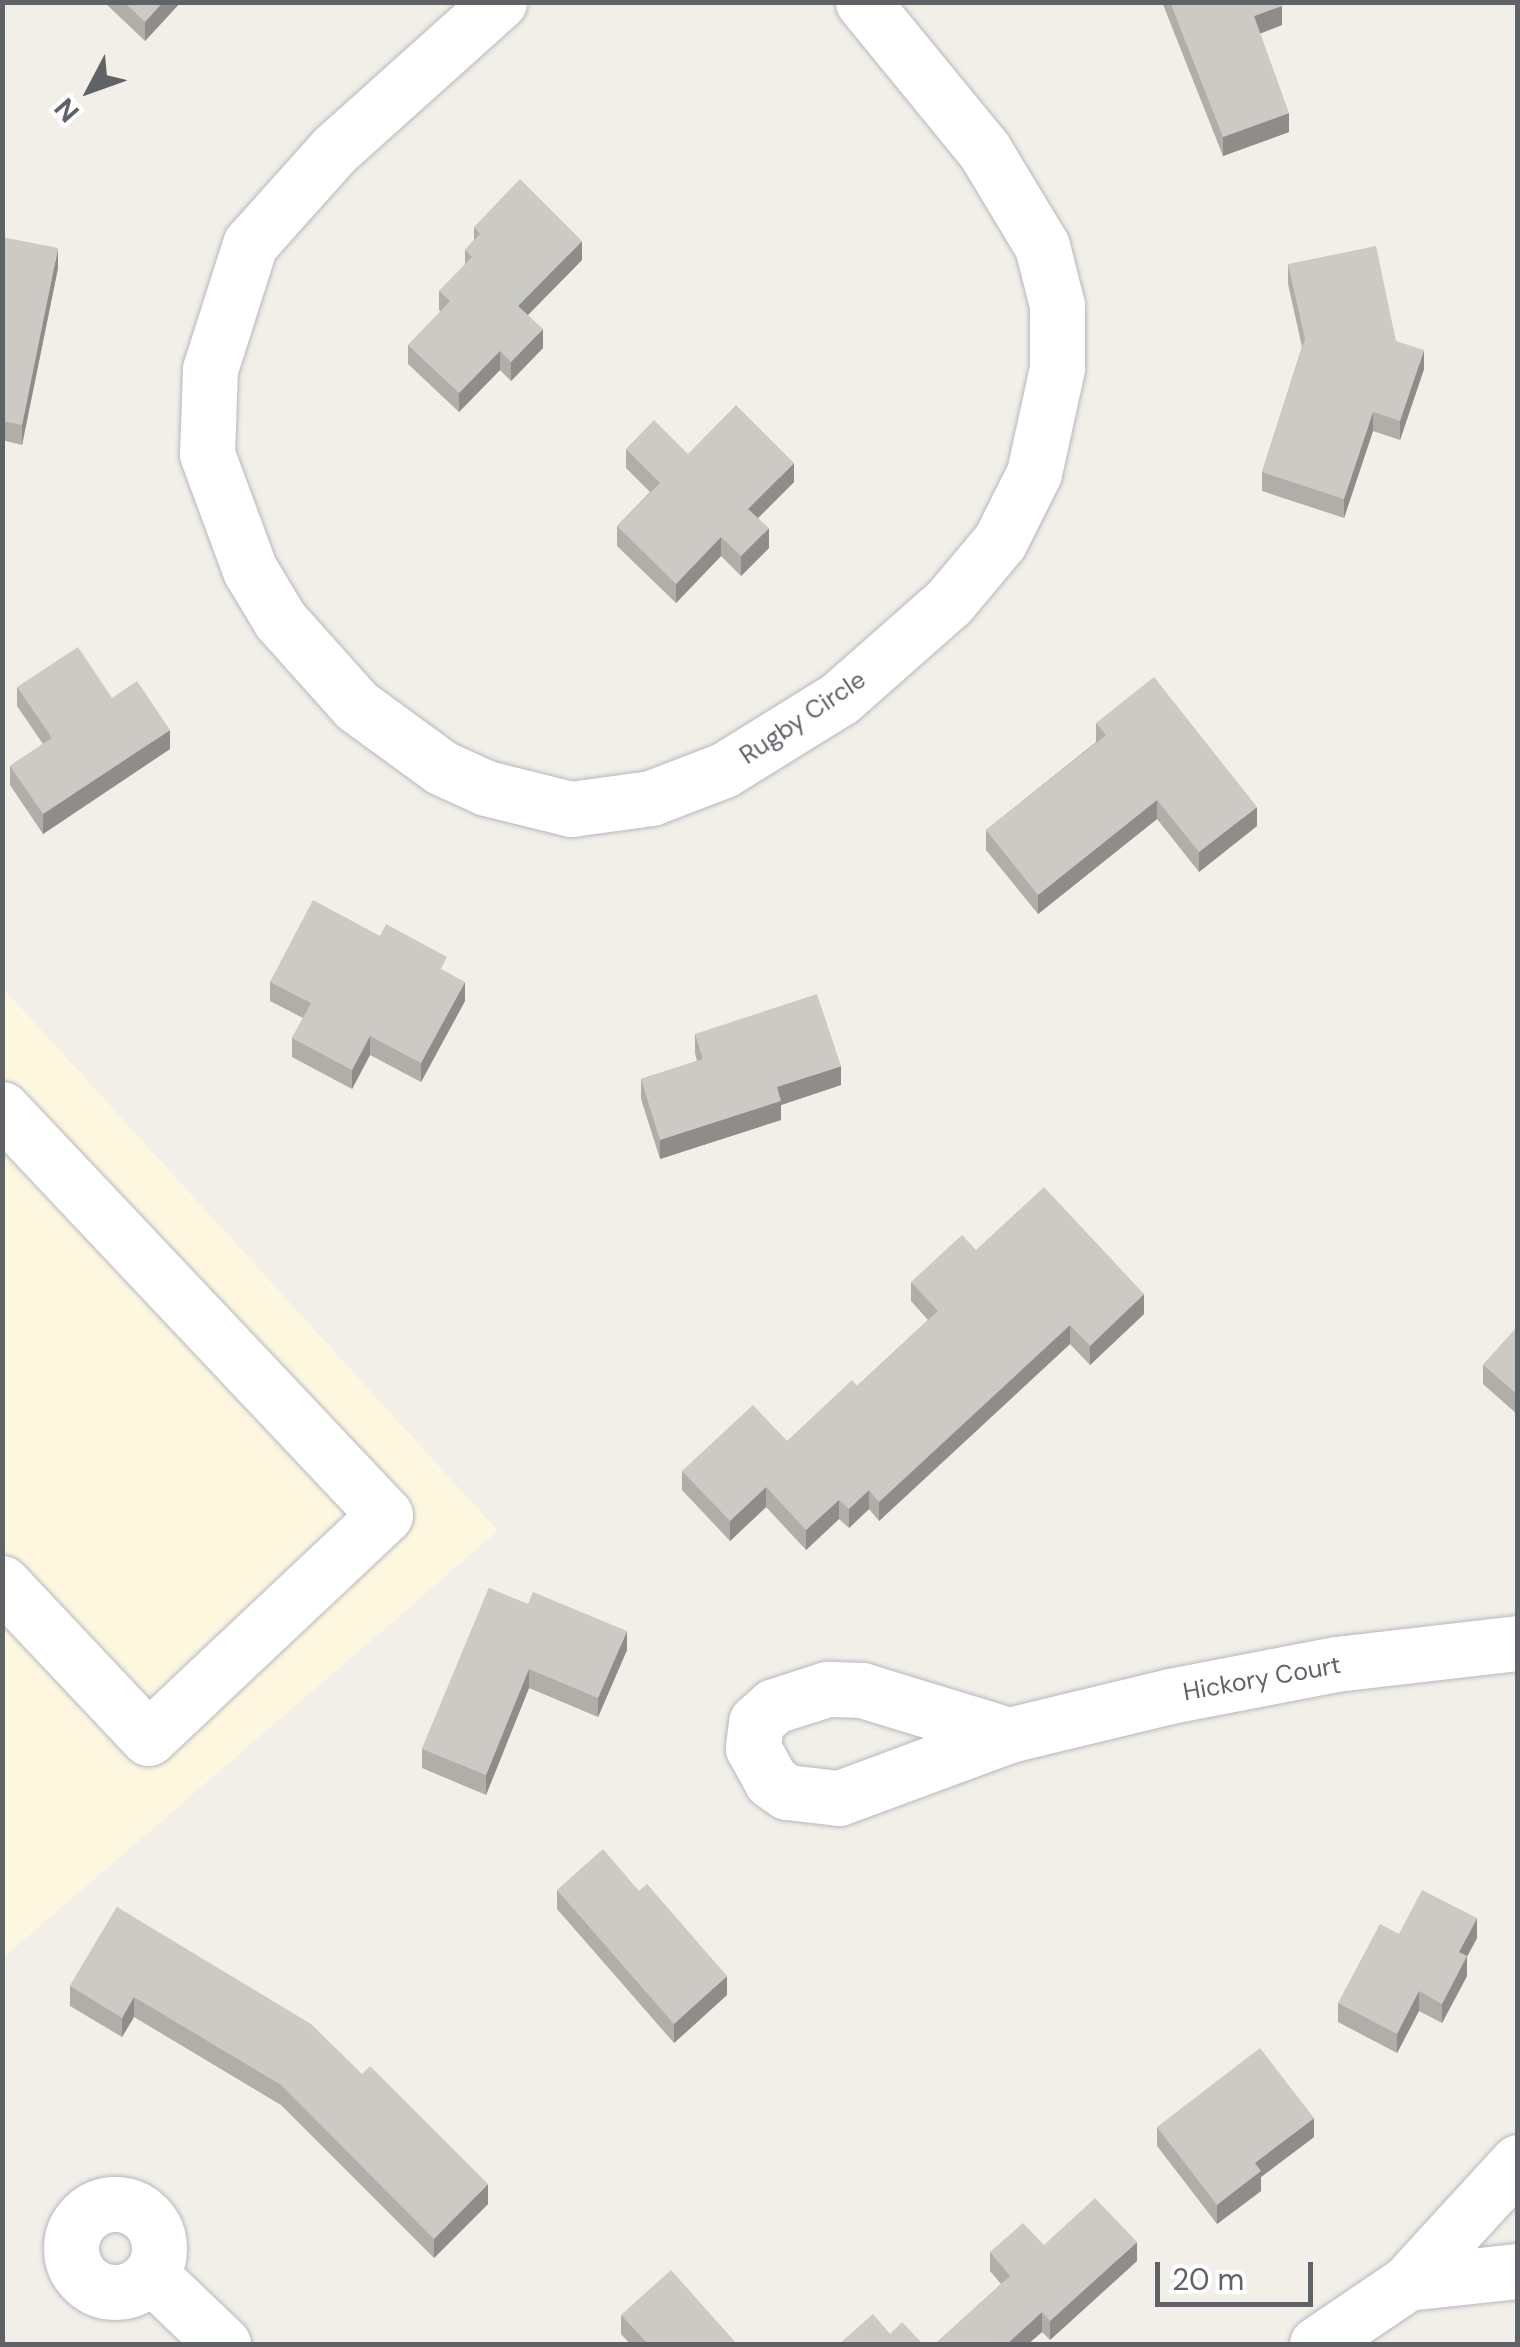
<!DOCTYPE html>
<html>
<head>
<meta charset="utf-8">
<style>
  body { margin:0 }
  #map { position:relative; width:1520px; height:2347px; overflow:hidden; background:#f1efe8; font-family:"DM Sans",sans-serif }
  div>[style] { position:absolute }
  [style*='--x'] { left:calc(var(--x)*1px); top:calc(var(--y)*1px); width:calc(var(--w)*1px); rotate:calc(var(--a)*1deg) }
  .commercial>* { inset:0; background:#fef7e0 }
  .roads { filter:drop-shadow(0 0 2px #b5b8bc) drop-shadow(0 0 2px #b5b8bc) }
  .minor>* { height:55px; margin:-27.5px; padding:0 27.5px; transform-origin:27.5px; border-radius:27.5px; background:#fff }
  .minor>.ring { margin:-27.5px; padding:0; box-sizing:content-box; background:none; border:55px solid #fff; border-radius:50% }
  .wall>* { inset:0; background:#afaea9 }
  .shaded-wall>* { inset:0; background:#8f8d8a }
  .building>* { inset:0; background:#cccac5 }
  span { translate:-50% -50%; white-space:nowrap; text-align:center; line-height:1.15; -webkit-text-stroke:8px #fff; paint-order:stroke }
  .street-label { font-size:25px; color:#5f6368 }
  .frame { position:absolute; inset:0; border:5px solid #5f6368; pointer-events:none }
  .north { position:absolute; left:40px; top:40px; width:100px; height:100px; -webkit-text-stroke:8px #fff; paint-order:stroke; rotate:229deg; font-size:28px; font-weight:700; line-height:40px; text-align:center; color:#5f6368 }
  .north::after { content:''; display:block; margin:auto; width:35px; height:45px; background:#5f6368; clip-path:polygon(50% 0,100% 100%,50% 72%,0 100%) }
  .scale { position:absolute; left:1155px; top:2262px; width:158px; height:45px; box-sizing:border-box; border:5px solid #5f6368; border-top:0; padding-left:12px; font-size:30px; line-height:35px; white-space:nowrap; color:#5f6368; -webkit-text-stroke:8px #fff; paint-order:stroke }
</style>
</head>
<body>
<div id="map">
  <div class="commercial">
    <i style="clip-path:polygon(2px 987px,498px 1531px,3px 1958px,2px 1958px)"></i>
  </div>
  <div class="roads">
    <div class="minor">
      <i style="--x:499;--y:2;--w:220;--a:138.1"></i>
      <i style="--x:335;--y:149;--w:127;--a:131.8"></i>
      <i style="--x:250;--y:244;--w:131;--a:107.7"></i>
      <i style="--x:210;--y:369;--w:85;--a:92"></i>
      <i style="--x:207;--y:454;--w:124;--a:69.7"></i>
      <i style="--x:250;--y:570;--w:58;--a:59"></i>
      <i style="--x:280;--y:620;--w:115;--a:48.2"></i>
      <i style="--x:357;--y:706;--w:105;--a:36.1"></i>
      <i style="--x:442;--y:768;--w:48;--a:24.4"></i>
      <i style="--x:486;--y:788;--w:88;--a:13.9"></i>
      <i style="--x:571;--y:809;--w:81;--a:-7.8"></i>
      <i style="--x:651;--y:798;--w:78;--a:-21"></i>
      <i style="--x:724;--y:770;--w:137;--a:-31.8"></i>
      <i style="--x:840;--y:698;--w:145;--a:-41.4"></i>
      <i style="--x:949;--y:602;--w:80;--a:-50.1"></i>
      <i style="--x:1000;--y:541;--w:76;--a:-63.4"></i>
      <i style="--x:1034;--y:473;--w:107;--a:-77.6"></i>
      <i style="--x:1057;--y:368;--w:63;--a:-90"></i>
      <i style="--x:1057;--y:305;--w:61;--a:-104.3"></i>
      <i style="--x:1042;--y:246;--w:112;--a:-121.1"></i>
      <i style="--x:984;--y:150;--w:191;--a:-129.3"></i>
      <i style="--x:2;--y:1109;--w:558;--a:46.67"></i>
      <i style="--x:385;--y:1515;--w:325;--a:136.7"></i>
      <i style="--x:148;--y:1738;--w:213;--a:-133.3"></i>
      <i style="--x:1009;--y:1735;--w:154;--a:-163"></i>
      <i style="--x:862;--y:1690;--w:35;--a:-178"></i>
      <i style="--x:827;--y:1689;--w:56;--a:162.2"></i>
      <i style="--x:774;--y:1706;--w:24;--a:138"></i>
      <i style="--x:756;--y:1722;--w:26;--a:97"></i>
      <i style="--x:753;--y:1748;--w:38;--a:61"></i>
      <i style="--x:771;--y:1781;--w:19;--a:35"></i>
      <i style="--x:787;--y:1792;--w:52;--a:6.6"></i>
      <i style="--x:839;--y:1798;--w:181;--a:-20.3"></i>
      <i style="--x:1009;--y:1735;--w:166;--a:-13.6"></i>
      <i style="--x:1170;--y:1696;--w:169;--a:-10.9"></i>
      <i style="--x:1336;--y:1664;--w:183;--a:-6.6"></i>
      <i class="ring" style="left:71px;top:2204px;width:33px;height:33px"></i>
      <i style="--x:151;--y:2275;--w:100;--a:43.8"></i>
      <i style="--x:1407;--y:2283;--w:112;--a:-6.2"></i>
      <i style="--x:1317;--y:2344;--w:109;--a:-34.1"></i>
      <i style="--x:1407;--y:2283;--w:164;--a:-47.5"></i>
    </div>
  </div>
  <div class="wall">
    <i style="clip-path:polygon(104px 2px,181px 2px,145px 41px)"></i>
    <i style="clip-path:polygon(1162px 2px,1280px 2px,1282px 25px,1260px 33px,1289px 132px,1223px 156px)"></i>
    <i style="clip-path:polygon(474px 227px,582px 260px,528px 315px,543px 348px,511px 381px,500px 370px,459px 412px,408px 364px,408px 345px,441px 312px,439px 310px,439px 291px,465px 265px,465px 250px,474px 240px)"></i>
    <i style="clip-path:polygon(2px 237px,58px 268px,22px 445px,2px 440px)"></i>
    <i style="clip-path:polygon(1288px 264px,1396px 341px,1424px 369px,1400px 440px,1373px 431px,1344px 518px,1262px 491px,1262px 472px,1302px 347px,1288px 284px)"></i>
    <i style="clip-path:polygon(626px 449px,688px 454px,794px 482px,758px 518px,769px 548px,741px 576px,721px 556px,676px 603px,617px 546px,617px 526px,650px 492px,626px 468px)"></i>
    <i style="clip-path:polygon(17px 687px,170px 749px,43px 834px,10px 785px,10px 766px,43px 744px,17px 706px)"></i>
    <i style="clip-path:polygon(1096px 723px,1257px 826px,1199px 872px,1157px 819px,1038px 914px,986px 850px,986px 830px,1096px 742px)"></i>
    <i style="clip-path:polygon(447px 972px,465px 1001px,421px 1082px,370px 1055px,352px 1089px,292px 1057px,292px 1038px,303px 1018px,270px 1001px,270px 982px)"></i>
    <i style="clip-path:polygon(695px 1034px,841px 1085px,781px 1105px,781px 1120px,660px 1159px,641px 1099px,641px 1079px,697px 1061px,695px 1053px)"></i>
    <i style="clip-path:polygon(976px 1250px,1144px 1314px,1090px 1365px,1070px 1344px,879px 1521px,869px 1509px,849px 1528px,839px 1519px,806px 1550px,766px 1507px,730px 1541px,682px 1490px,682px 1471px,787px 1441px,857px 1386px,928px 1320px,911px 1301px,911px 1282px)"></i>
    <i style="clip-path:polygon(1518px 1326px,1518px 1415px,1483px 1384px,1483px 1365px)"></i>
    <i style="clip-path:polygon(489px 1588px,627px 1650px,598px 1717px,529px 1688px,486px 1795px,422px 1768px,422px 1749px)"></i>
    <i style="clip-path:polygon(557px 1890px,727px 1995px,674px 2043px,557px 1909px)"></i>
    <i style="clip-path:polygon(117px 1907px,488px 2204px,434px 2258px,281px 2105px,134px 2017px,122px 2037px,70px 2006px,70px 1986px)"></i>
    <i style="clip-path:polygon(1399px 1934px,1477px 1938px,1467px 1956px,1467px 1976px,1442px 2023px,1419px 2011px,1397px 2053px,1338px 2022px,1338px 2003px)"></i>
    <i style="clip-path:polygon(1157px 2127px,1314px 2137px,1261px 2177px,1261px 2191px,1217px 2224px,1157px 2146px)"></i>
    <i style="clip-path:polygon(1044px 2245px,1137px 2261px,1050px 2340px,1042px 2332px,1028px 2344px,935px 2344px,1001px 2284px,990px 2271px,990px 2252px)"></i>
    <i style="clip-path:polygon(621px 2315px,737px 2344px,630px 2344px,621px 2334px)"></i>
  </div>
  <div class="shaded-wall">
    <i style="clip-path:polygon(163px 2px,181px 2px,145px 41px,145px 22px)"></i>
    <i style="clip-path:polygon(1282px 6px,1282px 25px,1254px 36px,1254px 16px)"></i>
    <i style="clip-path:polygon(1289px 113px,1289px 132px,1223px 156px,1223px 137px)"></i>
    <i style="clip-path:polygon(582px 241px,582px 260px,518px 325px,518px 306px)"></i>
    <i style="clip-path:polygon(58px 248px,58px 268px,22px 445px,22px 425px)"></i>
    <i style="clip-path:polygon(543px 329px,543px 348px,511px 381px,511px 362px)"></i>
    <i style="clip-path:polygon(1424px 350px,1424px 369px,1400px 440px,1400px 421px)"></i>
    <i style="clip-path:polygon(500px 351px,500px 370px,459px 412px,459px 393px)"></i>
    <i style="clip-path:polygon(1373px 412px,1373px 431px,1344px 518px,1344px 499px)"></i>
    <i style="clip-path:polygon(794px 463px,794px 482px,748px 528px,748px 509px)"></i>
    <i style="clip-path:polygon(769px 528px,769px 548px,741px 576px,741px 556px)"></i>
    <i style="clip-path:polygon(721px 537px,721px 556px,676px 603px,676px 584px)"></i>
    <i style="clip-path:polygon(170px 730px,170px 749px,43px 834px,43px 814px)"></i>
    <i style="clip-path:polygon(1157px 800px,1157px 819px,1038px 914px,1038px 895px)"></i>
    <i style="clip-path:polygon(1257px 807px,1257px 826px,1199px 872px,1199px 852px)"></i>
    <i style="clip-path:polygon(465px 982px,465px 1001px,421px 1082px,421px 1063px)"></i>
    <i style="clip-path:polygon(370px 1036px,370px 1055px,352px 1089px,352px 1070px)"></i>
    <i style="clip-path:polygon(841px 1066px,841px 1085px,781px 1105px,781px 1120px,660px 1159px,660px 1140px,777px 1087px)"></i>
    <i style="clip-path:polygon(1144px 1294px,1144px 1314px,1090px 1365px,1090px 1346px)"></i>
    <i style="clip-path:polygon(1070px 1325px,1070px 1344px,879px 1521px,879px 1502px)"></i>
    <i style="clip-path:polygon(766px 1487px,766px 1507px,730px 1541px,730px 1521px)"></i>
    <i style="clip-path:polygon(869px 1490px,869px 1509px,849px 1528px,849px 1509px)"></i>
    <i style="clip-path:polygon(839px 1500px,839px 1519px,806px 1550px,806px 1530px)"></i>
    <i style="clip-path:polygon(627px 1631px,627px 1650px,598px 1717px,598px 1698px)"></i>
    <i style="clip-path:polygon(529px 1669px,529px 1688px,486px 1795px,486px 1775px)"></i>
    <i style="clip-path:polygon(1477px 1918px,1477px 1938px,1459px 1972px,1459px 1952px)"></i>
    <i style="clip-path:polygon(1467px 1956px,1467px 1976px,1442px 2023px,1442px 2004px)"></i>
    <i style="clip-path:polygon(727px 1976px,727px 1995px,674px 2043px,674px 2024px)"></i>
    <i style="clip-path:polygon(1419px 1991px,1419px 2011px,1397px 2053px,1397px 2034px)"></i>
    <i style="clip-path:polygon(134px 1997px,134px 2017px,122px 2037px,122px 2018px)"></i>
    <i style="clip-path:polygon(1314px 2118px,1314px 2137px,1261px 2177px,1261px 2191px,1217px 2224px,1217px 2205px,1255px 2163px)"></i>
    <i style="clip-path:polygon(488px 2184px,488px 2204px,434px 2258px,434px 2239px)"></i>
    <i style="clip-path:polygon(1137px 2242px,1137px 2261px,1050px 2340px,1050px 2321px)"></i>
    <i style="clip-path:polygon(1042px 2312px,1042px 2332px,1028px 2344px,1007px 2344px)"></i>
  </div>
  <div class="building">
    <i style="clip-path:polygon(124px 2px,163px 2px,145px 22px)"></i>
    <i style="clip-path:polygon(1170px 2px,1280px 2px,1282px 6px,1254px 16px,1289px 113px,1223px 137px)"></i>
    <i style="clip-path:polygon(520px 179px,582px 241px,518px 306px,543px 329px,511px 362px,500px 351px,459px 393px,408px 345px,450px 301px,439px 291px,472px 257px,465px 250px,480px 234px,474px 227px)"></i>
    <i style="clip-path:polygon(2px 237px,58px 248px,22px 425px,2px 421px)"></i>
    <i style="clip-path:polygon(1376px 246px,1396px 341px,1424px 350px,1400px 421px,1373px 412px,1344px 499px,1262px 472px,1305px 339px,1288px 264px)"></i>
    <i style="clip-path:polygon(736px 405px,794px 463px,748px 509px,769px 528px,741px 556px,721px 537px,676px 584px,617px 526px,660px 483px,626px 449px,654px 420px,688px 454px)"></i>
    <i style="clip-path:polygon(78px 647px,112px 698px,137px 681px,170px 730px,43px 814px,10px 766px,52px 738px,17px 687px)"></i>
    <i style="clip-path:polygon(1154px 677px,1257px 807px,1199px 852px,1157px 800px,1038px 895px,986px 830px,1106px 735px,1096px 723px)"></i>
    <i style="clip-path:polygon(313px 900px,380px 936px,386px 924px,447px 957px,441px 969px,465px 982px,421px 1063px,370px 1036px,352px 1070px,292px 1038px,311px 1003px,270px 982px)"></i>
    <i style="clip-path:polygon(817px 994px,841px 1066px,777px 1087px,781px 1101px,660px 1140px,641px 1079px,703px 1059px,695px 1034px)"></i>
    <i style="clip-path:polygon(1044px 1187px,1144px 1294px,1090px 1346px,1070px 1325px,879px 1502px,869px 1490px,849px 1509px,839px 1500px,806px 1530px,766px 1487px,730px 1521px,682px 1471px,753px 1405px,787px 1441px,852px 1380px,857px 1386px,938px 1311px,911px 1282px,962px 1235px,976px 1250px)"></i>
    <i style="clip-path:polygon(1518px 1326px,1518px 1395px,1483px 1365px)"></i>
    <i style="clip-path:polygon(489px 1588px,528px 1604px,533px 1592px,627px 1631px,598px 1698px,529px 1669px,486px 1775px,422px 1749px)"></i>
    <i style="clip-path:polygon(603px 1849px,639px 1891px,647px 1884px,727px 1976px,674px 2024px,557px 1890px)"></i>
    <i style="clip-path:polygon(1422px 1890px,1477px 1918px,1459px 1952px,1467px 1956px,1442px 2004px,1419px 1991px,1397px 2034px,1338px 2003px,1380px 1924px,1399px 1934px)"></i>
    <i style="clip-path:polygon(117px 1907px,311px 2024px,362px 2074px,370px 2066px,488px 2184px,434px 2239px,281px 2085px,134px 1997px,122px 2018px,70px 1986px)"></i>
    <i style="clip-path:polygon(1260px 2048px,1314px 2118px,1255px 2163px,1261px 2171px,1217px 2205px,1157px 2127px)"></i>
    <i style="clip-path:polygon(1095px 2198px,1137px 2242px,1050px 2321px,1042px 2312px,1007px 2344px,1003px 2344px,1000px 2341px,996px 2344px,935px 2344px,1010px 2276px,990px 2252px,1023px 2223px,1044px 2245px)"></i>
    <i style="clip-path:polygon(671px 2270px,737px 2344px,648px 2344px,621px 2315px)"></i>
    <i style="clip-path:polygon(873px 2314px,890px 2334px,902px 2322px,923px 2344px,839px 2344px)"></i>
  </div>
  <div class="street-label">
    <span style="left:803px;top:718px;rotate:-34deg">Rugby Circle</span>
    <span style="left:1262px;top:1679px;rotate:-10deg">Hickory Court</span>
  </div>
  <div class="frame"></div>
  <div class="north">N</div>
  <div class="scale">20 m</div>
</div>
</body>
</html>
